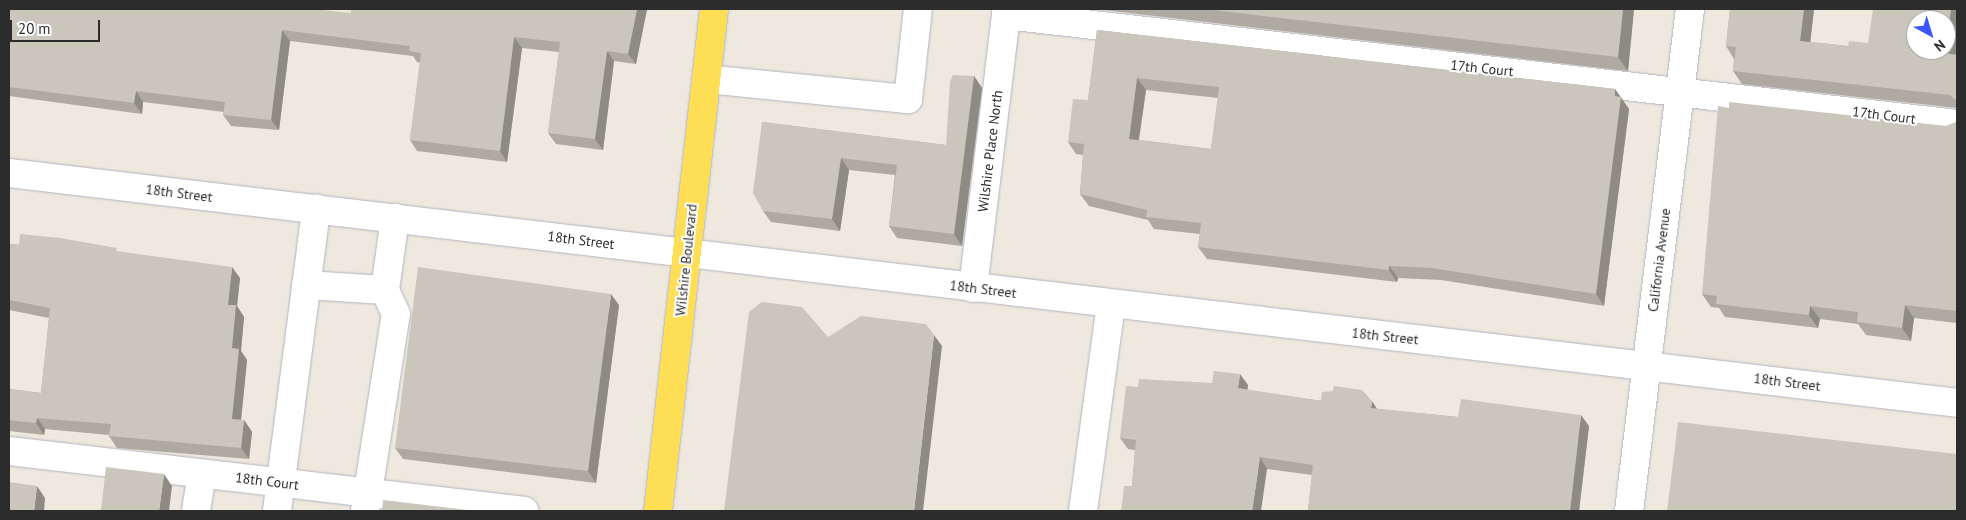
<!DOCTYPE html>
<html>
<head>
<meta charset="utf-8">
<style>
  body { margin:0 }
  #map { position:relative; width:1966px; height:520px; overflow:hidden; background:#efe8de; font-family:"PT Sans",sans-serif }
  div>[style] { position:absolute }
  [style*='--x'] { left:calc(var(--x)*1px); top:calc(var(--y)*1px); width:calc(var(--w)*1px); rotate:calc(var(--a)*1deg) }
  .roads { filter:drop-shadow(0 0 1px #b2b4c1) drop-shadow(0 0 1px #b2b4c1) }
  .minor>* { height:28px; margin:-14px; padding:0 14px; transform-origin:14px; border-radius:14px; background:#fff }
  .major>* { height:28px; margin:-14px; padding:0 14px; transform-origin:14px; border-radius:14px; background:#fdde55 }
  .wall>* { inset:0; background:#aeaaa2 }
  .shaded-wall>* { inset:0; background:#8d8b84 }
  .building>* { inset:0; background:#cac6bc }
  span { translate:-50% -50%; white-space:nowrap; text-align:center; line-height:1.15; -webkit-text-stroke:4px #fff; paint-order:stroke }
  .street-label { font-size:14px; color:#2c2c2c }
  .frame { position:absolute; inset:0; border:10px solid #2c2c2c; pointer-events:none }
  .north { position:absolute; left:1906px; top:10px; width:50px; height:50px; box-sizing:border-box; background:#fff; border:1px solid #ababab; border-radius:50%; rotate:141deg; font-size:14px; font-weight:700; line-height:20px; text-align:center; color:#2c2c2c }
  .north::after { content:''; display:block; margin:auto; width:18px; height:22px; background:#3b56ff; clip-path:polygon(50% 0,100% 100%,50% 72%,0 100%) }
  .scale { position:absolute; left:10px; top:20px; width:90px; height:22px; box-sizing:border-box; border:2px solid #2c2c2c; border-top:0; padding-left:6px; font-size:15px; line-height:18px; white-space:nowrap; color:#2c2c2c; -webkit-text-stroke:4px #fff; paint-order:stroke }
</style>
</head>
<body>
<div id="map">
  <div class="roads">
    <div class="minor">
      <i style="--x:1006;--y:15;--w:957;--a:6.54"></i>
      <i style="--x:706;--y:79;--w:203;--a:5.7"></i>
      <i style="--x:908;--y:99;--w:91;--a:-83.7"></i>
      <i style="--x:9;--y:173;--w:1962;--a:6.73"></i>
      <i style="--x:306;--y:285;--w:79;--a:3.6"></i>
      <i style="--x:973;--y:288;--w:281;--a:-83.1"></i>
      <i style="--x:9;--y:451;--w:519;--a:6.63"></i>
      <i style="--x:196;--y:511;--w:38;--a:-81"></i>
      <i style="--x:277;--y:511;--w:305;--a:-82.6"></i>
      <i style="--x:365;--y:511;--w:199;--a:-81.1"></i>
      <i style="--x:396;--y:314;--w:26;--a:-115"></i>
      <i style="--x:385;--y:290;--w:73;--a:-82.1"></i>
      <i style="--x:1083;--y:511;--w:208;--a:-82.3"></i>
      <i style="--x:1629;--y:511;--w:506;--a:-83.07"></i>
    </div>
    <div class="major">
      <i style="--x:658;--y:511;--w:505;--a:-83.63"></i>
    </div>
  </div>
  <div class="wall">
    <i style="clip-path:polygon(9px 9px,351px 13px,351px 9px,647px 9px,636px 64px,614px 61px,603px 150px,556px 144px,548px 133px,559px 52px,522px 48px,507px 162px,417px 151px,410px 140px,420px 63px,417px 62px,413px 56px,290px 41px,279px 130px,231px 126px,223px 115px,224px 112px,143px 102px,142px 114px,9px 96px)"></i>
    <i style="clip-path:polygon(1095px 9px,1634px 9px,1628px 71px)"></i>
    <i style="clip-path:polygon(1730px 9px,1814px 9px,1810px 42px,1848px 46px,1868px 43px,1957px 9px,1957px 45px,1956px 55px,1957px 55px,1957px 108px,1742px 84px,1733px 71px,1734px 59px,1726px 46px)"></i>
    <i style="clip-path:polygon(evenodd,1097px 30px,1615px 89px,1629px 109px,1604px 306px,1441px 280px,1398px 278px,1397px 282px,1207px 259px,1198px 247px,1200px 234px,1154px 229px,1148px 220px,1089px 206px,1080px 194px,1083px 155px,1076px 154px,1068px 142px,1088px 100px,1097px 30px,1146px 90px,1218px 98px,1211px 149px,1139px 140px,1146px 90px)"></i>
    <i style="clip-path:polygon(974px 76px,982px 88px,962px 246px,897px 238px,889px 226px,895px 175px,849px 170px,840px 231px,771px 222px,763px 211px,762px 122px,946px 145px)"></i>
    <i style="clip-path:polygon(1729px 108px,1946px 126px,1957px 122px,1957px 323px,1914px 318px,1911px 341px,1866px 335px,1858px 324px,1820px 319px,1818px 328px,1725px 317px,1719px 308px,1711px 307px,1702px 294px)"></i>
    <i style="clip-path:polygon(9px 244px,119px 252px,240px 278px,237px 306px,244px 317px,241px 351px,247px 360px,241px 420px,244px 420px,252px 432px,249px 459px,117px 448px,109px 436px,109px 435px,45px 429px,44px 435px,9px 431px,9px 389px,41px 393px,49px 318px,9px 310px)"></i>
    <i style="clip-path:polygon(619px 305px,596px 483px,403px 459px,395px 448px)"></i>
    <i style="clip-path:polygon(1248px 385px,1247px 390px,1377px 409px,1458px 417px,1589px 426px,1579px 511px,1308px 511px,1312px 475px,1267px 469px,1132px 486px,1135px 450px,1128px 449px,1120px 438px,1138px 387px)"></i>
  </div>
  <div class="shaded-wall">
    <i style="clip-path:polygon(637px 9px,647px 9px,636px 64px,628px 54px)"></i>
    <i style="clip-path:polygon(1623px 9px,1634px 9px,1628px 71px,1618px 57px)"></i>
    <i style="clip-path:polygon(1804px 9px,1814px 9px,1809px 54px,1800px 41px)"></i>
    <i style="clip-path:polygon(1951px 9px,1957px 9px,1957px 45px,1954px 66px,1945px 53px)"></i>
    <i style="clip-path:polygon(282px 30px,290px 41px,279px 130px,271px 120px)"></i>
    <i style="clip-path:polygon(514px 37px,522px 48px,507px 162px,500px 151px)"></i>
    <i style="clip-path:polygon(607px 51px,614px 61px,603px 150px,595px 139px)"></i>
    <i style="clip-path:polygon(974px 76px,982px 88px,962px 246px,954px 234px)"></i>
    <i style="clip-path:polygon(1137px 78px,1146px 90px,1137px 151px,1129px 139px)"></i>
    <i style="clip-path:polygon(1615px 89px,1629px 109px,1604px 306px,1596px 294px)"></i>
    <i style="clip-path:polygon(136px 91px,143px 102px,142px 114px,134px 103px)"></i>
    <i style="clip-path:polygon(841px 158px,849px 170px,840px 231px,832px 219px)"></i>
    <i style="clip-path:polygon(1389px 266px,1398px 278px,1397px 282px,1389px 270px)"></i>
    <i style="clip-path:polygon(232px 267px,240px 278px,237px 306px,244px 317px,241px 351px,247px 360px,240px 430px,232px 419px,232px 348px,228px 305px)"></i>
    <i style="clip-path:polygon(611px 294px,619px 305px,596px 483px,588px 471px)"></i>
    <i style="clip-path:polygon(1905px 305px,1914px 318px,1911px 341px,1902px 328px)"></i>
    <i style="clip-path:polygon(1810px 306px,1820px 319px,1818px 328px,1809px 315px)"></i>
    <i style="clip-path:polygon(934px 335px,942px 346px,923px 511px,914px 511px)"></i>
    <i style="clip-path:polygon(1240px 374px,1248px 385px,1246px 400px,1238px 388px)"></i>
    <i style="clip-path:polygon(1372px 401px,1379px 412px,1371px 408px)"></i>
    <i style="clip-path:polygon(1581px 415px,1589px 426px,1579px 511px,1570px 511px)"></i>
    <i style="clip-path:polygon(37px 418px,45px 429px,44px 435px,36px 423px)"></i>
    <i style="clip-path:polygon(244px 420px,252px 432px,249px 459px,241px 448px)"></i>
    <i style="clip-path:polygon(1260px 457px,1267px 469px,1261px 511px,1252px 511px)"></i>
    <i style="clip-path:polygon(164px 474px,172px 486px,169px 511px,159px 511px)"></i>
    <i style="clip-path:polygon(37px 486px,45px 498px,44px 511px,34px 511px)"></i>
  </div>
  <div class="building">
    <i style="clip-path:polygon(9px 9px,313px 9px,351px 13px,351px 9px,637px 9px,628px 54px,607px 51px,595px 139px,548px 133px,560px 42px,514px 37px,500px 151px,410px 140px,421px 53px,409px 51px,410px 46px,282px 30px,271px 120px,223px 115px,225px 102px,136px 91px,134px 103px,9px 87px)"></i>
    <i style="clip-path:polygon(1204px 9px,1623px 9px,1618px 57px)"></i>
    <i style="clip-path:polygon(1730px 9px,1804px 9px,1800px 41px,1848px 46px,1849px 41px,1868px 43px,1873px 9px,1951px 9px,1946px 47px,1946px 20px,1916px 20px,1916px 50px,1946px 50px,1945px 53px,1957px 55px,1957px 101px,1950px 95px,1733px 71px,1736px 47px,1726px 46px)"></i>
    <i style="clip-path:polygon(evenodd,1097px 30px,1615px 89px,1615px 96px,1621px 97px,1596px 294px,1432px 268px,1389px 266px,1389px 270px,1198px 247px,1201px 223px,1146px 217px,1147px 210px,1080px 194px,1084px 144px,1068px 142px,1073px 99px,1088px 100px,1097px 30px,1137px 78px,1219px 87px,1211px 149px,1129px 139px,1137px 78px)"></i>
    <i style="clip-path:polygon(953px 75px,974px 76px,954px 234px,889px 226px,897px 165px,841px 158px,832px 219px,763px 211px,753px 193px,762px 122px,946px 145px,950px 82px)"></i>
    <i style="clip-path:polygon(1729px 102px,1946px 126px,1957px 122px,1957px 311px,1905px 305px,1902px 328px,1857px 322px,1858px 312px,1810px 306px,1809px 315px,1716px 304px,1717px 296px,1702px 294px,1718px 106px,1729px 108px)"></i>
    <i style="clip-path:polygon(20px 234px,60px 238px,117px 248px,116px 251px,232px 267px,228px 305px,236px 305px,232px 348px,239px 349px,232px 419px,244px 420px,241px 448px,109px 436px,111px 424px,37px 418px,36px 423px,9px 420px,9px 389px,41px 393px,50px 308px,9px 300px,9px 244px,19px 245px)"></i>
    <i style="clip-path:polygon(418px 267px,611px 294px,588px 471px,395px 448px)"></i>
    <i style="clip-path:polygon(762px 302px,802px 307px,828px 337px,861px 316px,926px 324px,934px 335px,914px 511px,724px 511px,749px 312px)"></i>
    <i style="clip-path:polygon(1214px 371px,1240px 374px,1238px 388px,1321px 401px,1322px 392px,1333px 391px,1334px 386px,1362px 390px,1372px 401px,1371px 408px,1458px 417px,1461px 399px,1581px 415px,1570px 511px,1308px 511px,1313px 465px,1260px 457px,1252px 511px,1121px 511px,1124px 486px,1132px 486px,1136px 440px,1120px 438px,1126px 386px,1138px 387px,1139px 379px,1212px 383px)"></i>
    <i style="clip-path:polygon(1678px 422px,1957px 454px,1957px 511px,1667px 511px)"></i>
    <i style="clip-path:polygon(106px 467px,164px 474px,159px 511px,101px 511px)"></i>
    <i style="clip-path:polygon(9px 482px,37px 486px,34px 511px,9px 511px)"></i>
    <i style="clip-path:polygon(383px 500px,476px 511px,382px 511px)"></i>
  </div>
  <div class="street-label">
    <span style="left:1482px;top:68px;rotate:6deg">17th Court</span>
    <span style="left:1884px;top:115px;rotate:7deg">17th Court</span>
    <span style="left:990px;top:151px;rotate:-83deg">Wilshire Place North</span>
    <span style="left:179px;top:193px;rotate:7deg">18th Street</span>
    <span style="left:581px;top:240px;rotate:7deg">18th Street</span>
    <span style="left:686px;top:260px;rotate:-84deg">Wilshire Boulevard</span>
    <span style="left:1659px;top:260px;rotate:-83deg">California Avenue</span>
    <span style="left:983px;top:289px;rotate:7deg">18th Street</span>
    <span style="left:1385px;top:336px;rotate:6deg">18th Street</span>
    <span style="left:1787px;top:382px;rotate:7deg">18th Street</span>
    <span style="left:267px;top:481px;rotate:7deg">18th Court</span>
  </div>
  <div class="frame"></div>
  <div class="north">N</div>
  <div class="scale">20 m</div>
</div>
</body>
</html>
